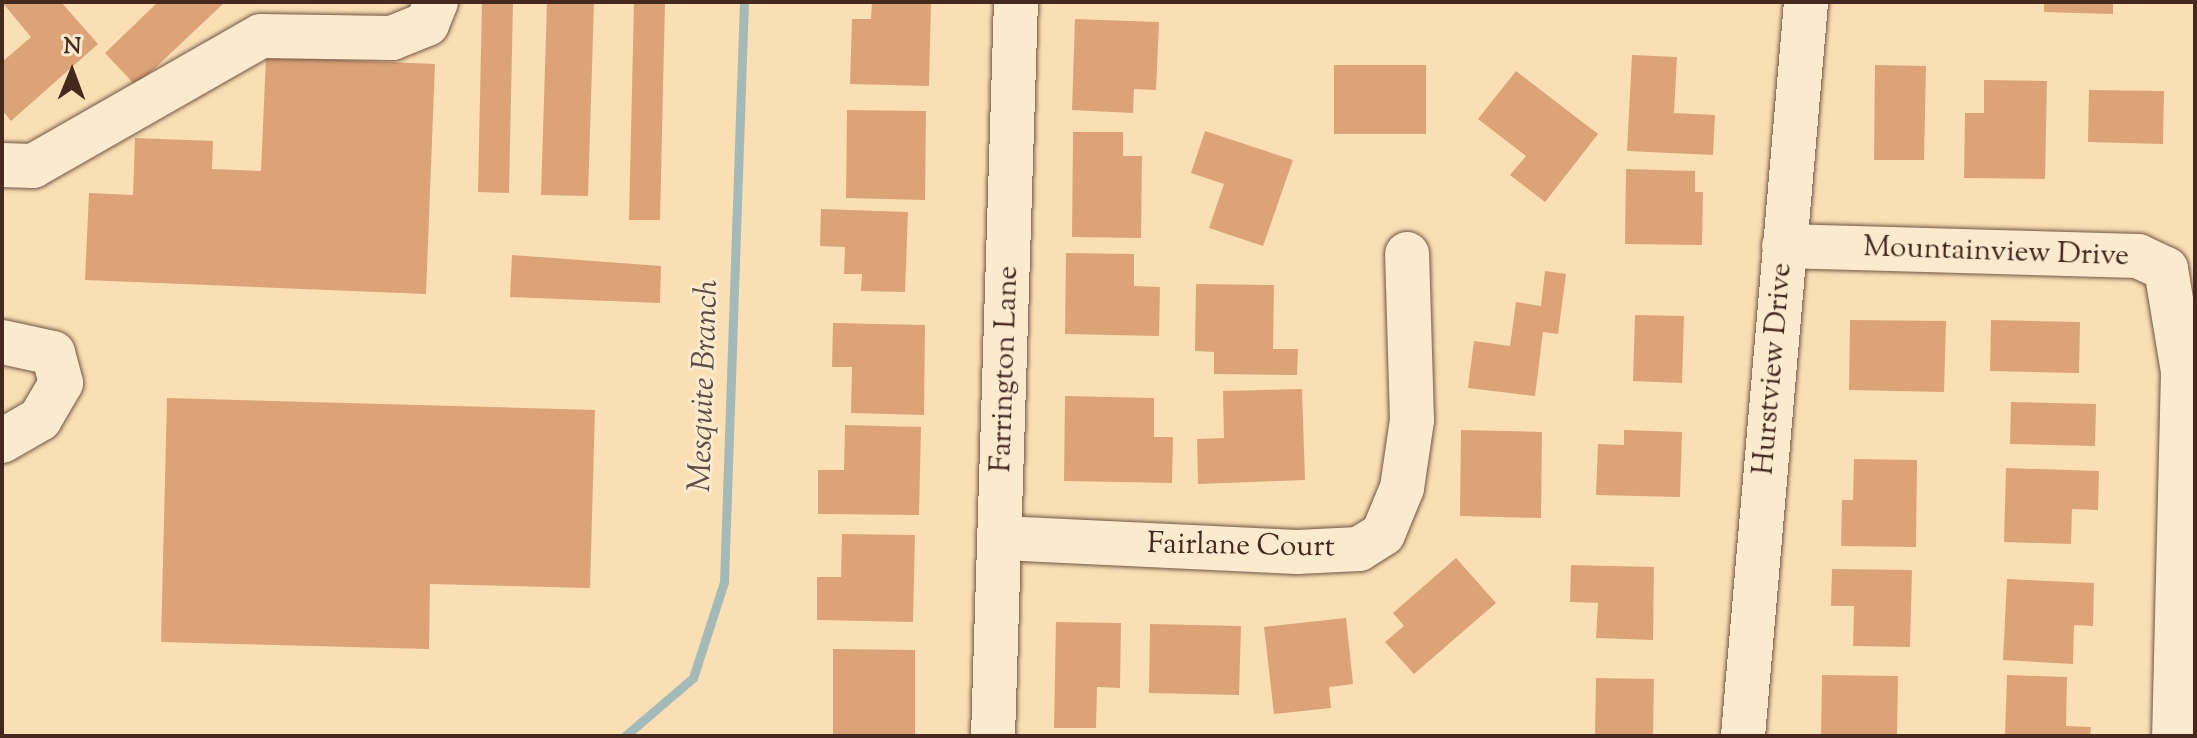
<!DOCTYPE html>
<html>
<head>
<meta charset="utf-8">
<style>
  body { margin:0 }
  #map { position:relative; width:2197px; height:738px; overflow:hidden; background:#fadfb5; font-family:"Sorts Mill Goudy",serif }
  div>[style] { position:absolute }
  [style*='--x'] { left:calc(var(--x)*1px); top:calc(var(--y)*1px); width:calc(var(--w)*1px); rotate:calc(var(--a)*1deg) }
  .stream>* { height:9px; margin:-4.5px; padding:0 4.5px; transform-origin:4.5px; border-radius:4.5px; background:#a4bab9 }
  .building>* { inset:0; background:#dca379 }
  .roads { filter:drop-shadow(0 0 2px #725644) drop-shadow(0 0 2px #725644) }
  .minor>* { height:44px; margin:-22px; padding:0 22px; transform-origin:22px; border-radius:22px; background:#fceacf }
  span { translate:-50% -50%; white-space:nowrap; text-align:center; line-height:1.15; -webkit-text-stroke:6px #fceacf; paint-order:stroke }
  .street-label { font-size:30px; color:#45291e }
  .water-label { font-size:32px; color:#5d4d45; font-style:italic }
  .frame { position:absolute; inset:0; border:4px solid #45291e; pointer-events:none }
  .north { position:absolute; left:32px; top:32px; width:80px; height:80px; -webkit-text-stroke:6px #fceacf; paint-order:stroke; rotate:1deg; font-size:22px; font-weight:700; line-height:32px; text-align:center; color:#45291e }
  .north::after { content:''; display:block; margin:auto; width:28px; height:36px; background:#45291e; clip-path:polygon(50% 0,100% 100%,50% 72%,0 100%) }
</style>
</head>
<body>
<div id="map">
  <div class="stream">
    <i style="--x:625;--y:736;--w:89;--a:-40.5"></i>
    <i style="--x:693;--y:678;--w:101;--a:-72.1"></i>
    <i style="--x:724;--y:582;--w:580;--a:-88.03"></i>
  </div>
  <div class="building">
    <i style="clip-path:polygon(2px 2px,61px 2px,98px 44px,11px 121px,2px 110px,2px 62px,31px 37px)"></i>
    <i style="clip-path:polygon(158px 2px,225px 2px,136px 86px,105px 53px)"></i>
    <i style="clip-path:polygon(482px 2px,513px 2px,509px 193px,478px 192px)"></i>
    <i style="clip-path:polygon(547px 2px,594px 2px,588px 196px,541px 195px)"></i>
    <i style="clip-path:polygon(634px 2px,665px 2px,660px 220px,629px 220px)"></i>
    <i style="clip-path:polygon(872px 2px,931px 2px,929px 86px,850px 84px,852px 19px,871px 19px)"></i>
    <i style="clip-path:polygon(2044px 2px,2113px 2px,2113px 14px,2044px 12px)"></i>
    <i style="clip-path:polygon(1075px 19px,1159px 22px,1156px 90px,1134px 89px,1133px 113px,1072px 110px)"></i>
    <i style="clip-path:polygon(1632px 55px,1677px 57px,1674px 113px,1715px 115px,1713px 155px,1627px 151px)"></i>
    <i style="clip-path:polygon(266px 57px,435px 64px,426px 294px,85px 280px,89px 193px,133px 195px,135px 138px,213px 141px,212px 169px,261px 171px)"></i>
    <i style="clip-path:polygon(1334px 65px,1426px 65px,1426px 134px,1334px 134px)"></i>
    <i style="clip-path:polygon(1875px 65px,1926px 66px,1924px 160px,1874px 160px)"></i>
    <i style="clip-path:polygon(1516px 71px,1598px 134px,1545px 202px,1510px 175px,1526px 156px,1478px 119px)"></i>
    <i style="clip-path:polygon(1984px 80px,2047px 81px,2045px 179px,1964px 178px,1965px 113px,1984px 113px)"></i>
    <i style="clip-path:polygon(2089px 90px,2164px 91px,2163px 144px,2088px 142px)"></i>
    <i style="clip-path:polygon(847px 110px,926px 111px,925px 200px,846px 198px)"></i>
    <i style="clip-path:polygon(1205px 131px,1293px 160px,1263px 246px,1209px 228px,1224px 184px,1191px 173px)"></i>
    <i style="clip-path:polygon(1073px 132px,1123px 132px,1123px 156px,1142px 156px,1141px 238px,1072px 237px)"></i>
    <i style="clip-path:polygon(1626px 169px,1695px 171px,1695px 192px,1703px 192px,1702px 245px,1625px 244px)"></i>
    <i style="clip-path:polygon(821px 209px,908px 212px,905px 292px,861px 291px,862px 274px,844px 274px,845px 247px,820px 246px)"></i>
    <i style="clip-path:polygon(1066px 253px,1134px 254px,1134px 286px,1160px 287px,1159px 336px,1065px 334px)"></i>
    <i style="clip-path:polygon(512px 255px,661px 266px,660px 303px,510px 297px)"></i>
    <i style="clip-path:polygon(1545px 271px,1566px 274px,1558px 334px,1543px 332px,1535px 396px,1468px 388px,1474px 341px,1510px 346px,1516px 302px,1541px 306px)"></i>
    <i style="clip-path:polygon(1196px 284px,1274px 285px,1273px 349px,1298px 349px,1297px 375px,1214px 374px,1214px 352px,1195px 351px)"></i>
    <i style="clip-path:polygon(1635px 315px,1684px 316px,1682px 383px,1633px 381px)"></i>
    <i style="clip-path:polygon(1850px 320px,1946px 321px,1944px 392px,1849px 390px)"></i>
    <i style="clip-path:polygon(1991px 320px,2080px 322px,2079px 373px,1990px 371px)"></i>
    <i style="clip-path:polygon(833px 323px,925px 325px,924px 415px,851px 413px,852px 367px,832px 367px)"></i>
    <i style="clip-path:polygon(1302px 389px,1305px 480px,1198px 484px,1197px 439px,1224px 438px,1223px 391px)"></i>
    <i style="clip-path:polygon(1065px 396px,1154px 398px,1154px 437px,1173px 437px,1172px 483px,1064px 481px)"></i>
    <i style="clip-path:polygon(167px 398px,595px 410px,590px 588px,430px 584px,429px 649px,161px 642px)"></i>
    <i style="clip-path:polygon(2011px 402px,2096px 404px,2095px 446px,2010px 444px)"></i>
    <i style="clip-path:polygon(845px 425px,921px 427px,919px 515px,818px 514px,818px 470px,844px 470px)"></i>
    <i style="clip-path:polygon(1461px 430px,1542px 432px,1541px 518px,1460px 516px)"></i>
    <i style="clip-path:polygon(1624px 430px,1682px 432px,1680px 497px,1596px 495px,1598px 444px,1624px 445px)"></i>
    <i style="clip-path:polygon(1854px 459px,1917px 460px,1916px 547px,1841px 546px,1842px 500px,1853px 500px)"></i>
    <i style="clip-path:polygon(2006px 468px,2099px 471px,2098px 510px,2072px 509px,2071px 544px,2004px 542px)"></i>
    <i style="clip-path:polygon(842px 534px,915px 535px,913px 622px,817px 620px,817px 577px,841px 577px)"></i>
    <i style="clip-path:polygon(1456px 558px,1496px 603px,1414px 674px,1385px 642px,1404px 626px,1393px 613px)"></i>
    <i style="clip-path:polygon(1571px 565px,1654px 567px,1653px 640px,1596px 638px,1598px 603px,1570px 602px)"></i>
    <i style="clip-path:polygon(1832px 569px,1912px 570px,1910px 647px,1853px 646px,1854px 606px,1831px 606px)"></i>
    <i style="clip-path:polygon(2007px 579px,2094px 583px,2093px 626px,2074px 625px,2073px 664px,2003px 660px)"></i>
    <i style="clip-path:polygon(1346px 618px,1353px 684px,1329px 687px,1331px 708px,1274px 714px,1264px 627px)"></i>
    <i style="clip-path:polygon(1056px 622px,1121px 623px,1120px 688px,1097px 687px,1096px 728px,1054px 728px)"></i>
    <i style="clip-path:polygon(1150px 624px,1241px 626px,1239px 695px,1149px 693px)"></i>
    <i style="clip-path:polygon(833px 649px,915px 650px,915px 736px,833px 736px)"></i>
    <i style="clip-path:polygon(1822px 675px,1898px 676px,1897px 736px,1821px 736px)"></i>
    <i style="clip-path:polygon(2007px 675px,2067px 677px,2066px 726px,2091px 727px,2090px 736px,2005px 736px)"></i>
    <i style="clip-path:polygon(1596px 678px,1654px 679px,1653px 736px,1595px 736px)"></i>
  </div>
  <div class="roads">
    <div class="minor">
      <i style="--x:2;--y:165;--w:31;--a:2"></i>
      <i style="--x:33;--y:166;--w:262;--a:-29.7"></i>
      <i style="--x:261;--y:36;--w:131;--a:0.9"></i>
      <i style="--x:392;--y:38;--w:38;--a:-22"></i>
      <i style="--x:427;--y:24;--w:24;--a:-68"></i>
      <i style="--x:1784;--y:246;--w:354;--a:1.6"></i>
      <i style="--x:2138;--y:256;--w:31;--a:25"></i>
      <i style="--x:2166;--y:269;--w:104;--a:80.6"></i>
      <i style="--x:2183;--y:372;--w:364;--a:91.4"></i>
      <i style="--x:2;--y:342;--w:52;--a:12.2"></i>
      <i style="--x:53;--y:353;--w:31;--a:75"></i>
      <i style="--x:61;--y:383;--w:42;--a:120.3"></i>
      <i style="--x:40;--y:419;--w:44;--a:149.9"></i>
      <i style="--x:1001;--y:538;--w:296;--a:2.7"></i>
      <i style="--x:1297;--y:552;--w:62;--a:-2.8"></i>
      <i style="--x:1359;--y:549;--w:28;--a:-32"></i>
      <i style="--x:1383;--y:534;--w:50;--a:-67.6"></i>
      <i style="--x:1402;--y:488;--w:69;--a:-81.6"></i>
      <i style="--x:1412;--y:420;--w:166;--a:-91.7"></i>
      <i style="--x:993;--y:736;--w:734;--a:-88.21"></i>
      <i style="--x:1743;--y:736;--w:737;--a:-85.09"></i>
    </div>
  </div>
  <div class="street-label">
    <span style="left:1996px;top:253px;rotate:2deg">Mountainview Drive</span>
    <span style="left:1006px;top:369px;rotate:-88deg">Farrington Lane</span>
    <span style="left:1774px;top:369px;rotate:-85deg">Hurstview Drive</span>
    <span style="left:1241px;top:547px;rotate:1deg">Fairlane Court</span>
  </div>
  <div class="water-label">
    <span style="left:705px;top:386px;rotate:-88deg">Mesquite Branch</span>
  </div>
  <div class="frame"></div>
  <div class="north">N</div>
</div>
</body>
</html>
